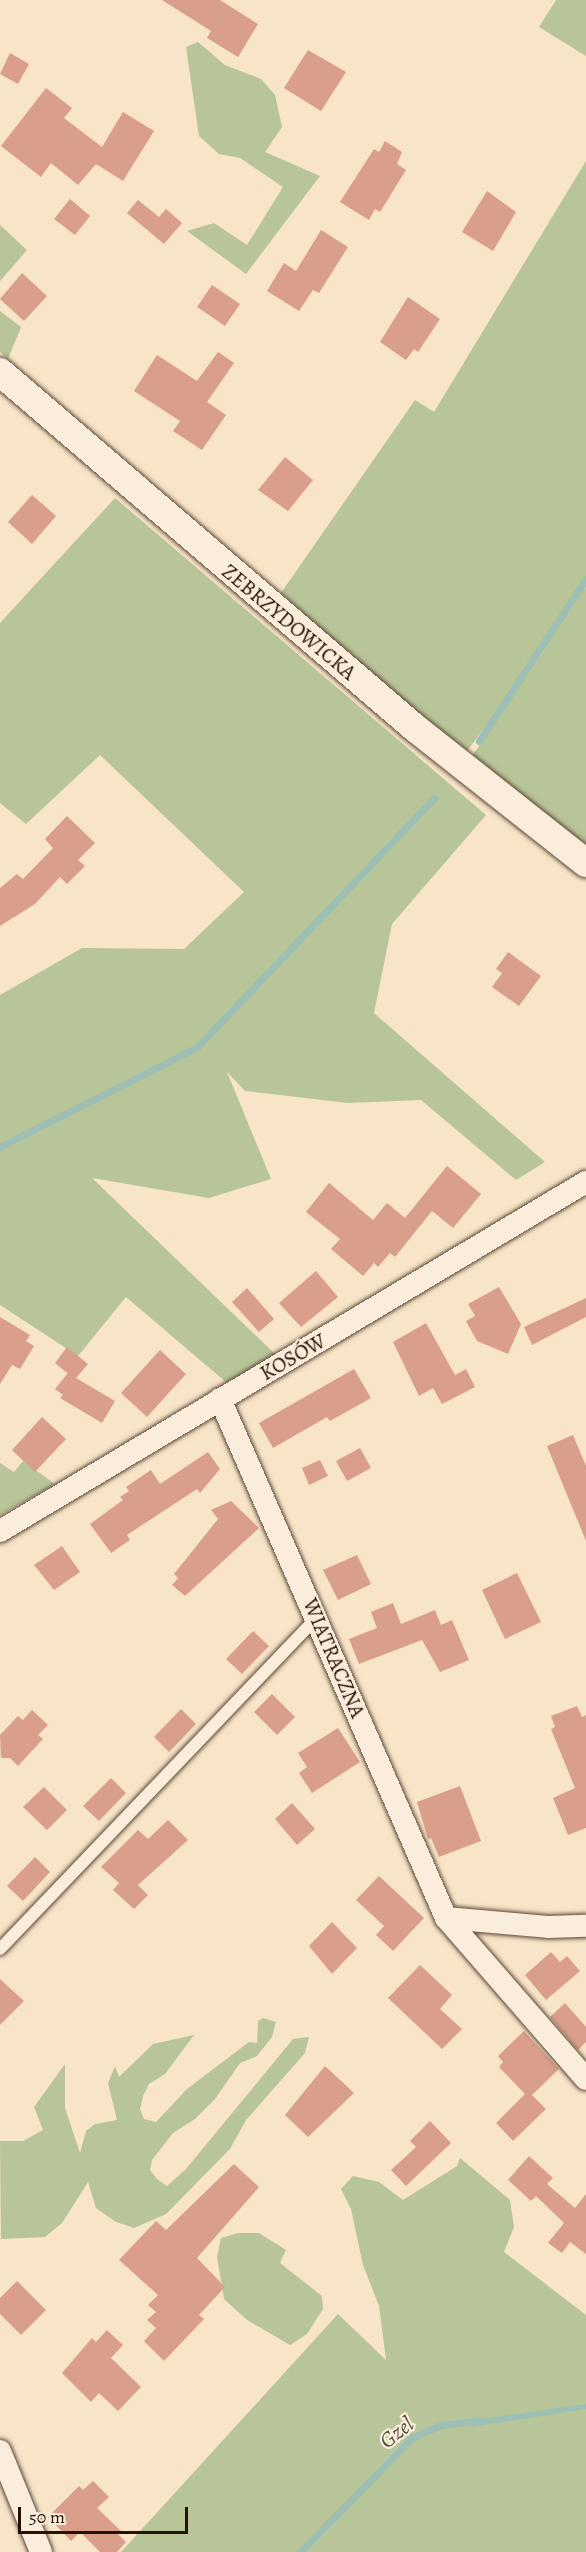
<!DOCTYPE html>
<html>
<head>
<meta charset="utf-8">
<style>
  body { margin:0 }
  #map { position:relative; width:586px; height:2552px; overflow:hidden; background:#f8e4c7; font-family:Alegreya,serif }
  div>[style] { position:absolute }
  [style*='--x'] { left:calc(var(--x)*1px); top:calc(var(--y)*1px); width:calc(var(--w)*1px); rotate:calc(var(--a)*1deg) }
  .green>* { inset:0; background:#b8c599 }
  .water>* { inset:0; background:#9dbfb4 }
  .stream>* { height:7px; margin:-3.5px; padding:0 3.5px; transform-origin:3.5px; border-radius:3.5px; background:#9dbfb4 }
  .building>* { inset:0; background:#d99f8b }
  .roads { filter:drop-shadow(0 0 2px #5a4635) drop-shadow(0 0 2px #5a4635) }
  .service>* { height:12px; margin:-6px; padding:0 6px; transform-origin:6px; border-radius:6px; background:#faeddb }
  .minor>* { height:22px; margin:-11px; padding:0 11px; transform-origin:11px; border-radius:11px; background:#faeddb }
  .tertiary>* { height:28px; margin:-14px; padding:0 14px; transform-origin:14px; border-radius:14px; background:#faeddb }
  span { translate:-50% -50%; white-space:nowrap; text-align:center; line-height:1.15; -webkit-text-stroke:4.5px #faeddb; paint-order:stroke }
  .street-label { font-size:21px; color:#261204 }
  .water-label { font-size:22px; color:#504f42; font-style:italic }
  .scale { position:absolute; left:18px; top:2507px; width:170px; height:27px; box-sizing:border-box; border:3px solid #261204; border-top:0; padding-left:8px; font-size:18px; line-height:21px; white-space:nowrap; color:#261204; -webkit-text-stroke:4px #faeddb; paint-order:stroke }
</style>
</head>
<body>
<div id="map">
  <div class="green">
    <i style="clip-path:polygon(556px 0,586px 0,586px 56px,539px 27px)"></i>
    <i style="clip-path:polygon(198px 42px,225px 65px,261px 79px,275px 95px,282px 127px,265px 152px,320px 176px,246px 274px,187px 231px,214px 223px,247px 245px,283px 187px,240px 158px,219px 154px,199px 136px,186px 47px)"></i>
    <i style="clip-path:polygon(586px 161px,586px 851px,468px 762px,547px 646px,463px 756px,281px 593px,415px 400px,434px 412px)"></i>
    <i style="clip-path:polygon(0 225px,27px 250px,0 281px)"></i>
    <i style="clip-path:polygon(0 311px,21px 327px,8px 359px,0 352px)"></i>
    <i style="clip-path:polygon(115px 498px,486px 815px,392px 924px,374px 1013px,545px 1162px,516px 1180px,421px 1100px,348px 1103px,245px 1091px,227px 1072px,271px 1179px,209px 1198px,92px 1178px,276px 1355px,227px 1383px,126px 1297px,78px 1356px,0 1305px,0 995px,82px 948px,184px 949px,244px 892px,100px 755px,26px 824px,0 803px,0 623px)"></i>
    <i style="clip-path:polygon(23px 1461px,55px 1484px,0 1515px,0 1463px,14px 1472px)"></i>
    <i style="clip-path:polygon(263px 2018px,276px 2022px,272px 2037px,257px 2056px,240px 2063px,215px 2099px,195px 2119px,173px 2133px,152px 2160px,150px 2170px,157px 2179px,167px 2186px,186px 2169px,293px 2039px,309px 2037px,305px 2053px,246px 2120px,230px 2149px,166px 2214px,134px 2228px,116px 2222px,96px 2208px,88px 2182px,62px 2223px,45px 2237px,1px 2239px,0 2141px,23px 2141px,43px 2130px,34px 2107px,65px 2064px,65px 2108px,80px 2153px,86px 2131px,95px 2124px,117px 2120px,108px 2083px,115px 2066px,119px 2077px,153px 2044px,194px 2035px,165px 2074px,149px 2084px,143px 2096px,140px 2109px,144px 2119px,156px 2122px,187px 2089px,249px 2042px,257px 2043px,258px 2021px)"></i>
    <i style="clip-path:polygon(460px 2158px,510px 2200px,514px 2227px,504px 2252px,586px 2315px,586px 2552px,121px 2552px,338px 2314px,386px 2360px,379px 2306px,363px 2265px,351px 2209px,341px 2189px,353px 2176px,379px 2182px,403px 2200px,457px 2166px)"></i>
    <i style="clip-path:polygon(238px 2233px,259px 2233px,286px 2250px,280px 2263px,322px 2296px,323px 2309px,307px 2334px,290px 2345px,247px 2320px,224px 2299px,217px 2257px,221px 2238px)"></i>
  </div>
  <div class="water">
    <i style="clip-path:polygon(586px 2404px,586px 2409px,472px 2427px,472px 2420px)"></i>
  </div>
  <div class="stream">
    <i style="--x:479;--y:741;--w:194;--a:-56.6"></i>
    <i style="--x:0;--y:1147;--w:221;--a:-26.9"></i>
    <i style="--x:197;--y:1047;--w:344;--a:-46.4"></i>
    <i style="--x:300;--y:2552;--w:161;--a:-45.5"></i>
    <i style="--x:413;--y:2437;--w:30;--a:-23"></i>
    <i style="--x:441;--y:2425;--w:38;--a:-7"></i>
  </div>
  <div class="building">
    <i style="clip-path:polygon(162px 0,220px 0,258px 24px,238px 57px,207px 38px,211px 31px)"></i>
    <i style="clip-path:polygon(308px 50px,346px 72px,321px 111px,284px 88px)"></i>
    <i style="clip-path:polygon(10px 53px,29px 64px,18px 84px,0 74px)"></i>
    <i style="clip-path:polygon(46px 88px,72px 108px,64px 118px,102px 147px,123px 112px,154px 131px,123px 181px,96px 164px,78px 185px,51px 163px,41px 177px,1px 146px)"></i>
    <i style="clip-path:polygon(385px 141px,402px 152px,397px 164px,406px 170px,380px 212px,375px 209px,369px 220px,340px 202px,374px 149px,379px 152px)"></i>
    <i style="clip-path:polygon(487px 191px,516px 212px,493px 251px,462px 232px)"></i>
    <i style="clip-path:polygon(70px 199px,90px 216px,75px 235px,54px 219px)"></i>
    <i style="clip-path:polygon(138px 200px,159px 217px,166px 209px,182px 223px,164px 244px,127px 213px)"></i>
    <i style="clip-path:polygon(321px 230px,348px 247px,319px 293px,313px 290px,299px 311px,267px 291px,284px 263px,296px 271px)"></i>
    <i style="clip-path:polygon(22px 273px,47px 296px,24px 321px,0 299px)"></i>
    <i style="clip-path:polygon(212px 285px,240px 304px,225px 326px,197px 307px)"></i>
    <i style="clip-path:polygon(408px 297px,440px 319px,418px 352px,414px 349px,406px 360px,380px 342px)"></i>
    <i style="clip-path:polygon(218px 352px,234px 363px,207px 402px,226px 415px,202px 450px,173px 431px,180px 421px,134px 391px,157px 355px,197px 381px)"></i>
    <i style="clip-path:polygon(285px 457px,313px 480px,288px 511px,258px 490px)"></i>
    <i style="clip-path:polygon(32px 495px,56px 516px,32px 544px,8px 522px)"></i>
    <i style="clip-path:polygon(67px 816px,95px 843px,78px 860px,85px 866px,67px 884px,60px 877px,35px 904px,0 926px,0 888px,17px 874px,23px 879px,53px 848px,45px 839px)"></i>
    <i style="clip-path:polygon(508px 952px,541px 976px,519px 1006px,492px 987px,502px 973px,496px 969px)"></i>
    <i style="clip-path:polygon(447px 1166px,481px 1194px,453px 1228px,432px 1211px,395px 1257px,390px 1253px,378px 1267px,374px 1263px,363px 1276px,331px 1249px,340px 1239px,306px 1212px,329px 1183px,373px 1220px,387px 1203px,405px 1218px)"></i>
    <i style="clip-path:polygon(316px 1271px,338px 1297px,301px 1327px,279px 1303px)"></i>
    <i style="clip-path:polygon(499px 1287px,521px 1324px,508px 1354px,477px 1341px,466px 1321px,475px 1316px,468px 1304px)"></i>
    <i style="clip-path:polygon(247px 1288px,274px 1319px,259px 1332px,232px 1302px)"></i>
    <i style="clip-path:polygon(586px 1298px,586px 1317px,532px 1345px,524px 1327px)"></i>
    <i style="clip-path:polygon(0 1317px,30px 1335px,26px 1341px,34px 1346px,20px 1369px,12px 1365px,0 1384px)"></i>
    <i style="clip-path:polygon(426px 1323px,455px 1375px,466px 1369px,475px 1387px,442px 1404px,433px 1388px,419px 1396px,393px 1342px)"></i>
    <i style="clip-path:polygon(67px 1347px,88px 1364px,76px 1378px,115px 1401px,102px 1423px,60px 1398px,63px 1395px,55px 1389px,68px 1373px,71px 1376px,55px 1363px)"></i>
    <i style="clip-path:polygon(160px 1350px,186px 1374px,147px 1417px,121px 1393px)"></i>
    <i style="clip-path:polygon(354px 1369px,371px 1398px,330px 1421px,327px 1417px,273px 1448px,259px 1423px)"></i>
    <i style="clip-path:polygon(42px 1417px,66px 1439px,35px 1472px,12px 1450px)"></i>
    <i style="clip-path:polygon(573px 1435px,586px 1466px,586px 1541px,547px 1446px)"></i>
    <i style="clip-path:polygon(360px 1448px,371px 1468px,347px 1481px,336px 1461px)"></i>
    <i style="clip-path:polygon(208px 1452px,220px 1469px,200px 1493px,197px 1489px,127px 1535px,130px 1540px,111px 1553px,90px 1524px,123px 1500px,120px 1497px,129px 1491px,126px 1487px,151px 1470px,160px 1484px)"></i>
    <i style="clip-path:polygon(320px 1460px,328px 1476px,309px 1485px,302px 1468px)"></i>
    <i style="clip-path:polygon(231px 1501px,259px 1528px,185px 1596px,172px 1585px,178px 1578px,174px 1574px,218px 1519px,211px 1510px)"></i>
    <i style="clip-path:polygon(62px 1546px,80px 1572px,54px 1590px,34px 1565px)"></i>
    <i style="clip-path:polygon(357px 1555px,371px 1584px,338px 1600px,323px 1570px)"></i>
    <i style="clip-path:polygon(517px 1573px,541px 1622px,505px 1639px,482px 1590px)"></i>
    <i style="clip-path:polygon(393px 1603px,401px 1624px,435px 1610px,441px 1625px,452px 1620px,469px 1660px,440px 1672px,422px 1640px,359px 1664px,349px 1639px,377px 1628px,371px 1612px)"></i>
    <i style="clip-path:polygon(253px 1631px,269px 1646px,242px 1674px,226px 1659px)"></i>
    <i style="clip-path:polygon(272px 1694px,295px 1717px,277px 1735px,254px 1712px)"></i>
    <i style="clip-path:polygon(577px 1706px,582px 1717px,586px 1715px,586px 1828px,568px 1835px,553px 1798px,575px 1788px,551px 1729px,555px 1727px,551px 1716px)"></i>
    <i style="clip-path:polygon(181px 1709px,196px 1724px,169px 1752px,154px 1737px)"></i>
    <i style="clip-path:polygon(32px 1710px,48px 1725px,38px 1735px,43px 1739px,18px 1766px,10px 1758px,1px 1758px,0 1735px,18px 1716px,23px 1720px)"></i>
    <i style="clip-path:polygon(338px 1728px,360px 1762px,312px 1793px,299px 1773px,307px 1767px,298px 1753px)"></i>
    <i style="clip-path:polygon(111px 1778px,126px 1793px,99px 1821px,83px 1806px)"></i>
    <i style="clip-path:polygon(460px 1786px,481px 1841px,439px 1857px,431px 1838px,428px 1839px,417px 1802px)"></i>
    <i style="clip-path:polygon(44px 1787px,67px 1810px,47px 1830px,23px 1807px)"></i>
    <i style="clip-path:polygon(292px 1803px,315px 1829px,297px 1845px,275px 1819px)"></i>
    <i style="clip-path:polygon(168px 1820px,188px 1840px,138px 1885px,148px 1895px,134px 1909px,113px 1890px,119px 1883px,101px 1867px,138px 1830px,148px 1839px)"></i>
    <i style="clip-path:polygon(35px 1857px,50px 1872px,23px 1901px,7px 1886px)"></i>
    <i style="clip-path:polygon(379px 1876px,424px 1918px,393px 1951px,376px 1935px,384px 1926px,356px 1900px)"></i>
    <i style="clip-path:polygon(332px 1922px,357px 1948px,332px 1974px,309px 1946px)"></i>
    <i style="clip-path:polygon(551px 1952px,560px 1962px,567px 1956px,580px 1971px,546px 2000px,525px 1975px)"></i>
    <i style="clip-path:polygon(420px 1965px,452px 1995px,440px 2009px,462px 2029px,442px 2049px,388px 1998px)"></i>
    <i style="clip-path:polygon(0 1979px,24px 2001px,0 2025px)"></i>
    <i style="clip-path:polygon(565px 2003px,586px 2027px,586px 2042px,578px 2050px,550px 2017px)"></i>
    <i style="clip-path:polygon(524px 2031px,559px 2069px,532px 2095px,546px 2109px,513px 2141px,496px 2123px,525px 2094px,499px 2067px,503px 2062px,498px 2056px)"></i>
    <i style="clip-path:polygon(325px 2066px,354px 2093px,308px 2137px,285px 2115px)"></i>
    <i style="clip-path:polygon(430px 2121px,451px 2143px,406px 2186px,391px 2170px,416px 2147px,410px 2141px)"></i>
    <i style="clip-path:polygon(529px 2156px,553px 2178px,547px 2184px,575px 2208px,586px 2194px,586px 2254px,570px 2242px,562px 2253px,548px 2243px,564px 2223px,536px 2196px,531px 2201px,508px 2180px)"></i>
    <i style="clip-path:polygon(234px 2164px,259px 2187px,197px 2258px,225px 2287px,199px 2315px,204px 2319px,164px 2361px,144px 2341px,156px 2328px,147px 2320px,156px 2312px,148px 2305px,158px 2295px,119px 2260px,156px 2221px,166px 2230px)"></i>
    <i style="clip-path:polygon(17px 2281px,46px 2310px,21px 2335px,0 2314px,0 2298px)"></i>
    <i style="clip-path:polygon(107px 2330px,123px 2345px,111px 2358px,141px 2387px,118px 2411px,99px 2393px,91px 2402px,62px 2373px,92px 2338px,96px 2342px)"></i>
    <i style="clip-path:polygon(93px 2481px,109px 2497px,97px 2508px,121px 2531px,118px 2534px,126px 2542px,117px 2552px,100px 2552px,80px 2532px,71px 2541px,48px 2517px,79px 2486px,83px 2490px)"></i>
  </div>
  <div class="roads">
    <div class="service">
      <i style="--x:0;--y:1949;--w:459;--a:-46.3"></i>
    </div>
    <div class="minor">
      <i style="--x:220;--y:1399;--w:566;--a:66.47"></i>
      <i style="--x:446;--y:1918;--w:213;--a:49"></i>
      <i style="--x:0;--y:1531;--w:682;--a:-30.78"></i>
      <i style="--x:446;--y:1918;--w:102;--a:5"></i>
      <i style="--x:548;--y:1927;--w:38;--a:-2"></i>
      <i style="--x:0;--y:2451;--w:109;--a:67.9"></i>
    </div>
    <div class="tertiary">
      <i style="--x:0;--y:372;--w:547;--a:40.62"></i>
      <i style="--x:415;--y:728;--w:218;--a:38.3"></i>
    </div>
  </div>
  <div class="street-label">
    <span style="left:289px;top:622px;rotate:40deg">ZEBRZYDOWICKA</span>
    <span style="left:293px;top:1357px;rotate:-30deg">KOSÓW</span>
    <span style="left:334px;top:1658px;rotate:67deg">WIATRACZNA</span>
  </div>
  <div class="water-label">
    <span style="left:397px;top:2433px;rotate:-38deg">Gzel</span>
  </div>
  <div class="scale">50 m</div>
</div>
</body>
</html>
